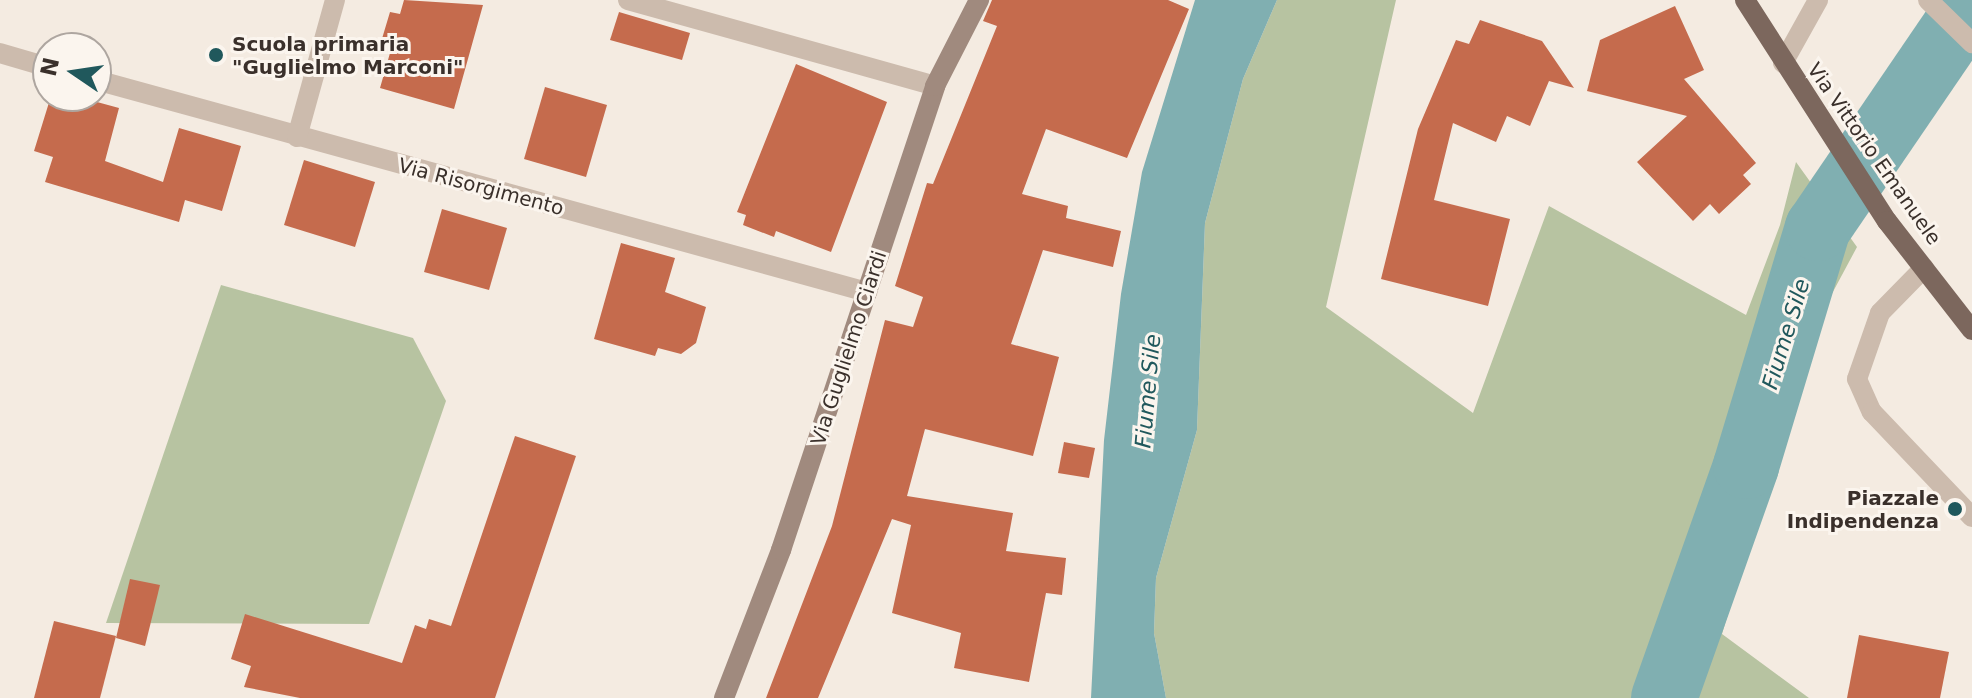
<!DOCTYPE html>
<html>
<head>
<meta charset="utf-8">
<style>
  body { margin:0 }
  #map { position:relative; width:1972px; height:698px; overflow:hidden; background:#f4ebe1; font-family:"DejaVu Sans",sans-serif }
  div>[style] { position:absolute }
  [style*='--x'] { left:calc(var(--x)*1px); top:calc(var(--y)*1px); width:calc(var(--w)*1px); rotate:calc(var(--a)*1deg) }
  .green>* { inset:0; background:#b7c3a1 }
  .water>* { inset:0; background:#80afb1 }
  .river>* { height:66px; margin:-33px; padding:0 33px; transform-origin:33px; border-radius:33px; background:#80afb1 }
  .building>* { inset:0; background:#c56b4d }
  .lane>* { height:20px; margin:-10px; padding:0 10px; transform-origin:10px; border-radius:10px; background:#ccbbad }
  .street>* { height:20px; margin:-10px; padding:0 10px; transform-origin:10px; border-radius:10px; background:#ccbbad }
  .secondary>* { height:20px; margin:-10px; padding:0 10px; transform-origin:10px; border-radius:10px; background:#a08a7e }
  .primary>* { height:20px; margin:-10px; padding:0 10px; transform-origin:10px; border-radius:10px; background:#7c675d }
  .dots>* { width:22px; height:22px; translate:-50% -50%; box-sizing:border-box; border:4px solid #fbf5ee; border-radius:50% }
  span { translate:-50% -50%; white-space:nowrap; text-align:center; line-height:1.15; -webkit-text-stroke:6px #fbf5ee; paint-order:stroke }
  .poi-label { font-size:20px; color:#3a302b; font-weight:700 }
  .left { translate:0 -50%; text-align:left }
  .right { translate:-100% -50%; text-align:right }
  .street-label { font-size:20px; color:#3a302b }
  .water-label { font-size:22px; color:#20585c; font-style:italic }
  .north { position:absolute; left:32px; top:32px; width:80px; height:80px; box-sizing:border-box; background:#fbf5ee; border:2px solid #aea6a0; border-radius:50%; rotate:283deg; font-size:22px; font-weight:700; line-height:32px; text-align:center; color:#3a302b }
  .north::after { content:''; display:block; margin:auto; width:28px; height:36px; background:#20585c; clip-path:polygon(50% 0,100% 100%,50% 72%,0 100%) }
</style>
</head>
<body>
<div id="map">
  <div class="green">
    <i style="clip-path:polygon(1277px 0,1396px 0,1326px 307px,1473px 413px,1549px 206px,1746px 315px,1780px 225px,1796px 162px,1857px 247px,1813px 329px,1722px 634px,1809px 698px,1166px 698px,1154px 633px,1156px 578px,1197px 430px,1205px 223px,1243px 79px)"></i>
    <i style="clip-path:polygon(221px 285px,413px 338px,446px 401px,369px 624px,106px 623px)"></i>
  </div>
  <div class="water">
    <i style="clip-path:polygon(1195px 0,1277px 0,1243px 79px,1205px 223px,1197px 430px,1156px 578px,1154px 633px,1166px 698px,1091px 698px,1104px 440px,1121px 294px,1142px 172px)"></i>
  </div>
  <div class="river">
    <i style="--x:1664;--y:698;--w:246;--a:-70.5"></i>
    <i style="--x:1746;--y:466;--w:249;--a:-73.2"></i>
    <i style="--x:1818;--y:228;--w:273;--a:-55.7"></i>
  </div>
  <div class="building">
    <i style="clip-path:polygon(404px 0,483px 5px,454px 109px,380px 88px,392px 46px,381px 42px,390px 12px,400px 14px)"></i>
    <i style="clip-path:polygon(992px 0,1168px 0,1189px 9px,1127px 158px,1046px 129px,1022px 194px,1068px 206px,1066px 218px,1121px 231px,1113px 267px,1043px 250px,1011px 344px,1059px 357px,1033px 456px,925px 429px,907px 496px,1013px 513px,1006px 551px,1066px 558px,1062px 595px,1046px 593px,1029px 682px,954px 668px,961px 633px,892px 613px,911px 525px,892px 519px,818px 698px,766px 698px,832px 526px,885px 320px,913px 327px,923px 297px,895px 286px,927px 183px,933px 184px,997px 26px,983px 21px)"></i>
    <i style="clip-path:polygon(1675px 6px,1704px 70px,1684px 79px,1756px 163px,1743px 175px,1751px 184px,1719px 214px,1710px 204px,1693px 221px,1637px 162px,1687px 116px,1587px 91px,1600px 40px)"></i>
    <i style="clip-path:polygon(619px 12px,690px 33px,682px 60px,610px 40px)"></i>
    <i style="clip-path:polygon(1480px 20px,1542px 41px,1574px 88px,1549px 81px,1530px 126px,1507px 116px,1496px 142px,1453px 123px,1434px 200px,1510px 219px,1488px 306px,1381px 279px,1418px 129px,1456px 40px,1469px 44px)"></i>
    <i style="clip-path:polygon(796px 64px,887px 102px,831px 252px,776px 231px,774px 237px,743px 225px,746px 215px,737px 212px)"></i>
    <i style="clip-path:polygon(545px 87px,607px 105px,586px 177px,524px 159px)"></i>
    <i style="clip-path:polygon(51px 96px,75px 96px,119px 108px,105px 161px,163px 182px,179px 128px,241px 146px,222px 211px,185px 200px,179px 222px,45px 182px,53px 157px,34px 151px)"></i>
    <i style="clip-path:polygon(304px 160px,375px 182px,355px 247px,284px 225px)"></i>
    <i style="clip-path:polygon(442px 209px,507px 228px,489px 290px,424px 272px)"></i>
    <i style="clip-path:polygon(621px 243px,675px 258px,665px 292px,706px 307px,696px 343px,681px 354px,658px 348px,655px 356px,594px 339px)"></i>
    <i style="clip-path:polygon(515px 436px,576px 456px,495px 698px,300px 698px,244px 687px,251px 666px,231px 659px,245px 614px,402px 663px,415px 625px,426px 629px,429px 619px,451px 626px)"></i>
    <i style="clip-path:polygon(1064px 442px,1095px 448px,1089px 478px,1058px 473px)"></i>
    <i style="clip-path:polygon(130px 579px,160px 585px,145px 646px,116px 638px)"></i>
    <i style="clip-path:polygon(54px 621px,116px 636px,100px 698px,34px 698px)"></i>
    <i style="clip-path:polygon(1859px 635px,1949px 652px,1940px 698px,1847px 698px)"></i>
  </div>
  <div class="lane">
    <i style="--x:1783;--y:63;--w:72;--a:-60.9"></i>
    <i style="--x:1924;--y:268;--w:63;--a:134.4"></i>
    <i style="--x:1880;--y:313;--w:70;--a:109.2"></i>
    <i style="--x:1857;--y:379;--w:36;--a:66"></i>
    <i style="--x:1872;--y:412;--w:145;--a:46.4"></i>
  </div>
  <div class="street">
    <i style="--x:628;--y:0;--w:319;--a:15.6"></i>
    <i style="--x:1928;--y:0;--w:62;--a:44.3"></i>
    <i style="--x:0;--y:53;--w:50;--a:16.3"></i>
    <i style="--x:96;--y:80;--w:800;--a:15.37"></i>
    <i style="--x:297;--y:137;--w:142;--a:-74.5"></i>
  </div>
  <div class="secondary">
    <i style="--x:724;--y:698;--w:159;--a:-68.9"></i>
    <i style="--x:781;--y:550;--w:489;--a:-71.6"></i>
    <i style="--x:935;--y:86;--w:97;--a:-62.9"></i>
  </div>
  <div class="primary">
    <i style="--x:1745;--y:0;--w:263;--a:57.3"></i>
    <i style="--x:1887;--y:221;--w:138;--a:52.1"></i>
  </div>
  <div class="dots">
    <i style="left:216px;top:55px;background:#20585c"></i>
    <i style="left:1955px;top:509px;background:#20585c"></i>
  </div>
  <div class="poi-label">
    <span class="left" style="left:232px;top:56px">Scuola primaria<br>"Guglielmo Marconi"</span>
    <span class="right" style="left:1939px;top:510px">Piazzale<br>Indipendenza</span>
  </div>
  <div class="street-label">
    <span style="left:1874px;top:154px;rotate:55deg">Via Vittorio Emanuele</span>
    <span style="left:481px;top:187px;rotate:15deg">Via Risorgimento</span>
    <span style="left:849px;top:348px;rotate:-72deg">Via Guglielmo Ciardi</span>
  </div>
  <div class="water-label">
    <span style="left:1786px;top:334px;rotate:-73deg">Fiume Sile</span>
    <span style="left:1148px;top:391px;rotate:-85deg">Fiume Sile</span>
  </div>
  <div class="north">N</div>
</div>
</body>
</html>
